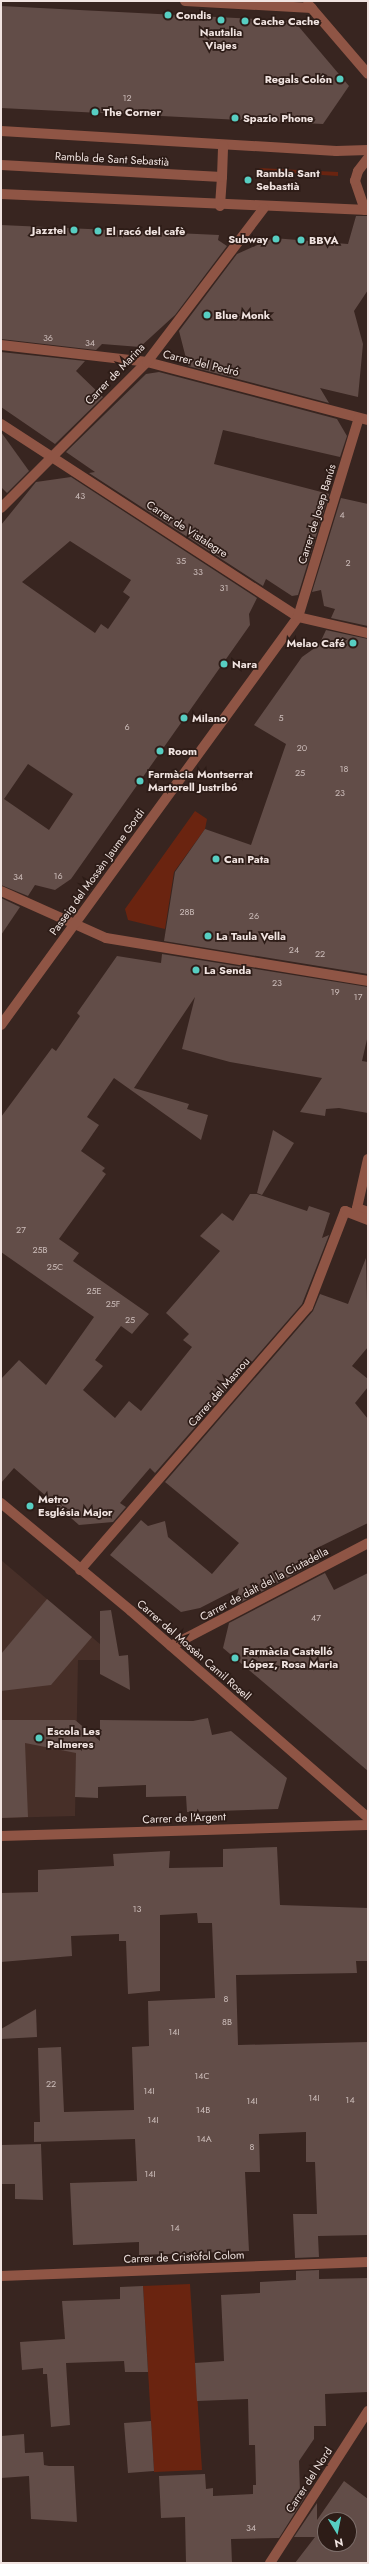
<!DOCTYPE html>
<html>
<head>
<meta charset="utf-8">
<style>
  body { margin:0 }
  #map { position:relative; width:369px; height:2564px; overflow:hidden; background:#382520; font-family:Jost,sans-serif }
  div>[style] { position:absolute }
  [style*='--x'] { left:calc(var(--x)*1px); top:calc(var(--y)*1px); width:calc(var(--w)*1px); rotate:calc(var(--a)*1deg) }
  .built>* { inset:0; background:#472f28 }
  .green>* { inset:0; background:#6a2410 }
  .building>* { inset:0; background:#624d48 }
  .minor>* { height:10px; margin:-5px; padding:0 5px; transform-origin:5px; border-radius:5px; background:#8f5545 }
  .dots>* { width:11px; height:11px; translate:-50% -50%; box-sizing:border-box; border:2px solid #2d1c17; border-radius:50% }
  span { translate:-50% -50%; white-space:nowrap; text-align:center; line-height:1.15; -webkit-text-stroke:3.5px #2d1c17; paint-order:stroke }
  .number-label { font-size:9px; color:#cdbebb }
  .number-label span { -webkit-text-stroke-width:0 }
  .poi-label { font-size:11px; color:#f1e4e1; font-weight:700 }
  .left { translate:0 -50%; text-align:left }
  .right { translate:-100% -50%; text-align:right }
  .street-label { font-size:11px; color:#f1e4e1 }
  .frame { position:absolute; inset:0; border:2px solid #f1e4e1; pointer-events:none }
  .north { position:absolute; left:317px; top:2512px; width:40px; height:40px; box-sizing:border-box; background:#2d1c17; border:1px solid #7b6c68; border-radius:50%; rotate:170deg; font-size:11px; font-weight:700; line-height:16px; text-align:center; color:#f1e4e1 }
  .north::after { content:''; display:block; margin:auto; width:14px; height:18px; background:#57cec2; clip-path:polygon(50% 0,100% 100%,50% 72%,0 100%) }
</style>
</head>
<body>
<div id="map">
  <div class="built">
    <i style="clip-path:polygon(1px 1560px,100px 1644px,100px 1660px,78px 1660px,75px 1816px,1px 1818px)"></i>
  </div>
  <div class="green">
    <i style="clip-path:polygon(259px 168px,338px 172px,338px 176px,259px 171px)"></i>
    <i style="clip-path:polygon(195px 811px,207px 819px,205px 829px,174px 872px,165px 929px,128px 920px,125px 909px)"></i>
    <i style="clip-path:polygon(190px 2284px,202px 2470px,154px 2472px,143px 2286px)"></i>
  </div>
  <div class="building">
    <i style="clip-path:polygon(1px 6px,294px 21px,349px 86px,323px 124px,1px 108px)"></i>
    <i style="clip-path:polygon(356px 216px,368px 216px,368px 290px,354px 311px,363px 344px,358px 397px,320px 388px,329px 403px,188px 366px,179px 331px,237px 254px,273px 238px,348px 244px)"></i>
    <i style="clip-path:polygon(1px 225px,219px 235px,218px 240px,227px 246px,175px 315px,140px 347px,102px 344px,96px 350px,1px 339px)"></i>
    <i style="clip-path:polygon(1px 352px,85px 361px,76px 371px,103px 397px,55px 444px,1px 407px)"></i>
    <i style="clip-path:polygon(159px 372px,337px 419px,347px 436px,340px 457px,223px 430px,214px 464px,329px 494px,298px 595px,292px 596px,266px 579px,263px 586px,89px 473px,95px 472px,66px 452px,146px 374px)"></i>
    <i style="clip-path:polygon(1px 432px,29px 471px,7px 493px,1px 487px)"></i>
    <i style="clip-path:polygon(evenodd,71px 477px,257px 598px,249px 614px,250px 625px,71px 879px,55px 890px,35px 885px,28px 896px,1px 885px,1px 525px,36px 482px,71px 477px,70px 541px,131px 580px,123px 592px,130px 597px,108px 629px,101px 624px,95px 633px,22px 582px,70px 541px,71px 477px,28px 764px,73px 794px,49px 830px,4px 799px,28px 764px)"></i>
    <i style="clip-path:polygon(341px 498px,368px 504px,368px 626px,331px 618px,335px 609px,324px 606px,321px 590px,312px 592px)"></i>
    <i style="clip-path:polygon(326px 630px,368px 639px,368px 974px,164px 941px,175px 872px,205px 829px,251px 845px,286px 744px,254px 725px,302px 657px,319px 645px)"></i>
    <i style="clip-path:polygon(1px 898px,20px 907px,1px 935px)"></i>
    <i style="clip-path:polygon(162px 954px,368px 987px,368px 1035px,362px 1061px,368px 1062px,368px 1113px,339px 1108px,326px 1109px,325px 1116px,300px 1112px,322px 1078px,230px 1062px,182px 1049px,195px 997px,134px 1088px,189px 1104px,187px 1109px,208px 1115px,201px 1140px,114px 1078px,87px 1117px,99px 1125px,81px 1151px,105px 1168px,102px 1171px,106px 1174px,59px 1239px,79px 1253px,73px 1261px,149px 1314px,132px 1334px,121px 1326px,95px 1360px,103px 1366px,83px 1390px,115px 1418px,129px 1401px,141px 1411px,192px 1347px,183px 1340px,189px 1334px,166px 1313px,220px 1251px,200px 1236px,222px 1213px,233px 1221px,250px 1194px,257px 1194px,307px 1211px,309px 1206px,330px 1213px,322px 1238px,329px 1235px,302px 1304px,155px 1473px,150px 1468px,120px 1503px,126px 1507px,113px 1522px,79px 1525px,14px 1468px,1px 1483px,1px 1379px,19px 1360px,46px 1385px,94px 1317px,1px 1252px,1px 1117px,52px 1048px,56px 1051px,80px 1016px,77px 1013px,117px 956px,161px 963px)"></i>
    <i style="clip-path:polygon(273px 1130px,294px 1143px,262px 1195px,257px 1193px)"></i>
    <i style="clip-path:polygon(366px 1258px,368px 1347px,352px 1366px,368px 1379px,368px 1387px,355px 1403px,368px 1419px,368px 1523px,313px 1550px,319px 1561px,234px 1606px,239px 1588px,200px 1608px,181px 1612px,110px 1555px,141px 1520px,148px 1526px,165px 1521px,168px 1537px,212px 1574px,239px 1543px,165px 1482px,313px 1311px,320px 1294px,348px 1304px)"></i>
    <i style="clip-path:polygon(325px 1573px,334px 1590px,368px 1573px,368px 1771px,223px 1648px,229px 1623px)"></i>
    <i style="clip-path:polygon(47px 1599px,92px 1637px,51px 1685px,1px 1691px,1px 1654px)"></i>
    <i style="clip-path:polygon(111px 1610px,119px 1656px,128px 1655px,130px 1690px,100px 1674px,100px 1611px)"></i>
    <i style="clip-path:polygon(208px 1718px,212px 1735px,231px 1731px,287px 1778px,278px 1809px,187px 1812px,186px 1796px,146px 1797px,146px 1785px,98px 1787px,98px 1798px,75px 1797px,76px 1753px,25px 1743px,28px 1817px,1px 1818px,1px 1720px,75px 1720px,100px 1741px,100px 1720px,193px 1721px)"></i>
    <i style="clip-path:polygon(277px 1847px,280px 1905px,368px 1908px,368px 1961px,356px 1961px,357px 1973px,236px 1975px,238px 2045px,368px 2042px,368px 2235px,318px 2236px,319px 2257px,295px 2258px,293px 2214px,317px 2214px,315px 2162px,306px 2162px,306px 2132px,259px 2134px,260px 2172px,245px 2172px,249px 2251px,139px 2255px,139px 2242px,73px 2245px,70px 2183px,137px 2181px,135px 2139px,34px 2142px,34px 2122px,40px 2122px,38px 2048px,61px 2047px,64px 2112px,134px 2110px,132px 2047px,149px 2046px,148px 2001px,215px 1998px,212px 1923px,198px 1923px,197px 1913px,160px 1915px,160px 1991px,128px 1994px,126px 1941px,119px 1941px,119px 1934px,71px 1936px,72px 1956px,1px 1962px,1px 1893px,38px 1892px,38px 1870px,114px 1866px,113px 1854px,170px 1851px,169px 1868px,223px 1867px,223px 1849px)"></i>
    <i style="clip-path:polygon(36px 2009px,37px 2037px,1px 2039px,1px 2029px)"></i>
    <i style="clip-path:polygon(41px 2144px,43px 2200px,15px 2199px,15px 2184px,1px 2184px,1px 2145px)"></i>
    <i style="clip-path:polygon(319px 2270px,319px 2279px,368px 2278px,368px 2392px,325px 2394px,326px 2426px,314px 2426px,314px 2439px,299px 2461px,300px 2492px,308px 2492px,279px 2538px,231px 2539px,232px 2563px,186px 2563px,185px 2517px,161px 2518px,159px 2476px,205px 2474px,206px 2489px,213px 2488px,213px 2496px,253px 2494px,253px 2485px,256px 2485px,255px 2445px,249px 2445px,248px 2399px,197px 2401px,195px 2363px,224px 2361px,221px 2295px,260px 2293px,260px 2282px,296px 2280px,296px 2271px)"></i>
    <i style="clip-path:polygon(143px 2286px,148px 2372px,125px 2372px,124px 2361px,66px 2363px,70px 2425px,51px 2427px,47px 2374px,43px 2374px,43px 2368px,22px 2370px,20px 2342px,65px 2339px,62px 2301px,120px 2299px,120px 2287px)"></i>
    <i style="clip-path:polygon(151px 2421px,154px 2471px,128px 2473px,124px 2423px)"></i>
    <i style="clip-path:polygon(24px 2434px,25px 2453px,43px 2452px,44px 2465px,49px 2466px,74px 2466px,77px 2522px,31px 2519px,29px 2476px,1px 2478px,1px 2436px)"></i>
    <i style="clip-path:polygon(evenodd,344px 2481px,368px 2499px,368px 2563px,295px 2563px,315px 2537px,294px 2537px,317px 2503px,317px 2520px,344px 2481px,325px 2520px,349px 2520px,349px 2544px,325px 2544px,325px 2520px)"></i>
  </div>
  <div class="minor">
    <i style="--x:185;--y:1;--w:127;--a:3.2"></i>
    <i style="--x:308;--y:4;--w:92;--a:49.4"></i>
    <i style="--x:1;--y:131;--w:336;--a:3.4"></i>
    <i style="--x:336;--y:151;--w:32;--a:-2"></i>
    <i style="--x:1;--y:165;--w:221;--a:3.1"></i>
    <i style="--x:222;--y:177;--w:29;--a:94"></i>
    <i style="--x:222;--y:177;--w:32;--a:-88"></i>
    <i style="--x:1;--y:194;--w:367;--a:2.5"></i>
    <i style="--x:365;--y:210;--w:31;--a:-109"></i>
    <i style="--x:355;--y:181;--w:10;--a:-73"></i>
    <i style="--x:358;--y:171;--w:16;--a:-52"></i>
    <i style="--x:1;--y:345;--w:147;--a:6.6"></i>
    <i style="--x:147;--y:362;--w:228;--a:14.7"></i>
    <i style="--x:1;--y:424;--w:354;--a:33"></i>
    <i style="--x:298;--y:617;--w:72;--a:12.9"></i>
    <i style="--x:1;--y:508;--w:206;--a:-45"></i>
    <i style="--x:147;--y:362;--w:193;--a:-52.8"></i>
    <i style="--x:1;--y:891;--w:115;--a:24.1"></i>
    <i style="--x:106;--y:938;--w:266;--a:9.3"></i>
    <i style="--x:1;--y:1025;--w:505;--a:-53.95"></i>
    <i style="--x:298;--y:617;--w:208;--a:-73"></i>
    <i style="--x:368;--y:1159;--w:50;--a:102.7"></i>
    <i style="--x:357;--y:1208;--w:12;--a:20"></i>
    <i style="--x:1;--y:1503;--w:169;--a:39.7"></i>
    <i style="--x:131;--y:1611;--w:315;--a:41.1"></i>
    <i style="--x:80;--y:1570;--w:348;--a:-49.1"></i>
    <i style="--x:308;--y:1307;--w:103;--a:-68.9"></i>
    <i style="--x:345;--y:1211;--w:25;--a:21"></i>
    <i style="--x:171;--y:1646;--w:222;--a:-27.6"></i>
    <i style="--x:1;--y:1836;--w:367;--a:-1.7"></i>
    <i style="--x:1;--y:2276;--w:367;--a:-2.2"></i>
    <i style="--x:270;--y:2563;--w:181;--a:-57.2"></i>
  </div>
  <div class="dots">
    <i style="left:168px;top:15px;background:#57cec2"></i>
    <i style="left:221px;top:20px;background:#57cec2"></i>
    <i style="left:245px;top:21px;background:#57cec2"></i>
    <i style="left:340px;top:79px;background:#57cec2"></i>
    <i style="left:95px;top:112px;background:#57cec2"></i>
    <i style="left:235px;top:118px;background:#57cec2"></i>
    <i style="left:248px;top:180px;background:#57cec2"></i>
    <i style="left:74px;top:230px;background:#57cec2"></i>
    <i style="left:98px;top:231px;background:#57cec2"></i>
    <i style="left:276px;top:239px;background:#57cec2"></i>
    <i style="left:301px;top:240px;background:#57cec2"></i>
    <i style="left:207px;top:315px;background:#57cec2"></i>
    <i style="left:353px;top:643px;background:#57cec2"></i>
    <i style="left:224px;top:664px;background:#57cec2"></i>
    <i style="left:184px;top:718px;background:#57cec2"></i>
    <i style="left:160px;top:751px;background:#57cec2"></i>
    <i style="left:140px;top:781px;background:#57cec2"></i>
    <i style="left:216px;top:859px;background:#57cec2"></i>
    <i style="left:208px;top:936px;background:#57cec2"></i>
    <i style="left:196px;top:970px;background:#57cec2"></i>
    <i style="left:30px;top:1506px;background:#57cec2"></i>
    <i style="left:235px;top:1658px;background:#57cec2"></i>
    <i style="left:39px;top:1738px;background:#57cec2"></i>
  </div>
  <div class="number-label">
    <span style="left:127px;top:98px">12</span>
    <span style="left:48px;top:338px">36</span>
    <span style="left:90px;top:343px">34</span>
    <span style="left:80px;top:496px">43</span>
    <span style="left:342px;top:515px">4</span>
    <span style="left:181px;top:561px">35</span>
    <span style="left:348px;top:563px">2</span>
    <span style="left:198px;top:572px">33</span>
    <span style="left:224px;top:588px">31</span>
    <span style="left:281px;top:718px">5</span>
    <span style="left:127px;top:727px">6</span>
    <span style="left:302px;top:748px">20</span>
    <span style="left:344px;top:769px">18</span>
    <span style="left:300px;top:773px">25</span>
    <span style="left:340px;top:793px">23</span>
    <span style="left:58px;top:876px">16</span>
    <span style="left:18px;top:877px">34</span>
    <span style="left:187px;top:912px">28B</span>
    <span style="left:254px;top:916px">26</span>
    <span style="left:294px;top:950px">24</span>
    <span style="left:320px;top:954px">22</span>
    <span style="left:277px;top:983px">23</span>
    <span style="left:335px;top:992px">19</span>
    <span style="left:358px;top:997px">17</span>
    <span style="left:21px;top:1230px">27</span>
    <span style="left:40px;top:1250px">25B</span>
    <span style="left:55px;top:1267px">25C</span>
    <span style="left:94px;top:1291px">25E</span>
    <span style="left:113px;top:1304px">25F</span>
    <span style="left:130px;top:1320px">25</span>
    <span style="left:316px;top:1618px">47</span>
    <span style="left:137px;top:1909px">13</span>
    <span style="left:226px;top:1999px">8</span>
    <span style="left:227px;top:2022px">8B</span>
    <span style="left:174px;top:2032px">14I</span>
    <span style="left:202px;top:2076px">14C</span>
    <span style="left:51px;top:2084px">22</span>
    <span style="left:149px;top:2091px">14I</span>
    <span style="left:314px;top:2098px">14I</span>
    <span style="left:350px;top:2100px">14</span>
    <span style="left:252px;top:2101px">14I</span>
    <span style="left:203px;top:2110px">14B</span>
    <span style="left:153px;top:2120px">14I</span>
    <span style="left:204px;top:2139px">14A</span>
    <span style="left:252px;top:2147px">8</span>
    <span style="left:150px;top:2174px">14I</span>
    <span style="left:175px;top:2228px">14</span>
    <span style="left:251px;top:2528px">34</span>
  </div>
  <div class="poi-label">
    <span class="left" style="left:176px;top:15px">Condis</span>
    <span class="left" style="left:253px;top:21px">Cache Cache</span>
    <span style="left:221px;top:39px">Nautalia<br>Viajes</span>
    <span class="right" style="left:332px;top:79px">Regals Colón</span>
    <span class="left" style="left:103px;top:112px">The Corner</span>
    <span class="left" style="left:243px;top:118px">Spazio Phone</span>
    <span class="left" style="left:256px;top:180px">Rambla Sant<br>Sebastià</span>
    <span class="right" style="left:66px;top:230px">Jazztel</span>
    <span class="left" style="left:106px;top:231px">El racó del cafè</span>
    <span class="right" style="left:268px;top:239px">Subway</span>
    <span class="left" style="left:309px;top:240px">BBVA</span>
    <span class="left" style="left:215px;top:315px">Blue Monk</span>
    <span class="right" style="left:345px;top:643px">Melao Café</span>
    <span class="left" style="left:232px;top:664px">Nara</span>
    <span class="left" style="left:192px;top:718px">Milano</span>
    <span class="left" style="left:168px;top:751px">Room</span>
    <span class="left" style="left:148px;top:781px">Farmàcia Montserrat<br>Martorell Justribó</span>
    <span class="left" style="left:224px;top:859px">Can Pata</span>
    <span class="left" style="left:216px;top:936px">La Taula Vella</span>
    <span class="left" style="left:204px;top:970px">La Senda</span>
    <span class="left" style="left:38px;top:1506px">Metro<br>Església Major</span>
    <span class="left" style="left:243px;top:1658px">Farmàcia Castelló<br>López, Rosa Maria</span>
    <span class="left" style="left:47px;top:1738px">Escola Les<br>Palmeres</span>
  </div>
  <div class="street-label">
    <span style="left:112px;top:159px;rotate:3deg">Rambla de Sant Sebastià</span>
    <span style="left:201px;top:363px;rotate:14deg">Carrer del Pedró</span>
    <span style="left:115px;top:374px;rotate:-46deg">Carrer de Marina</span>
    <span style="left:317px;top:514px;rotate:-73deg">Carrer de Josep Banús</span>
    <span style="left:187px;top:529px;rotate:33deg">Carrer de Vistalegre</span>
    <span style="left:97px;top:872px;rotate:-54deg">Passeig del Mossèn Jaume Gordi</span>
    <span style="left:219px;top:1392px;rotate:-49deg">Carrer del Masnou</span>
    <span style="left:264px;top:1584px;rotate:-28deg">Carrer de dalt del la Ciutadella</span>
    <span style="left:194px;top:1650px;rotate:41deg">Carrer del Mossèn Camil Rosell</span>
    <span style="left:184px;top:1818px;rotate:-2deg">Carrer de l'Argent</span>
    <span style="left:184px;top:2257px;rotate:-2deg">Carrer de Cristòfol Colom</span>
    <span style="left:309px;top:2480px;rotate:-57deg">Carrer del Nord</span>
  </div>
  <div class="frame"></div>
  <div class="north">N</div>
</div>
</body>
</html>
